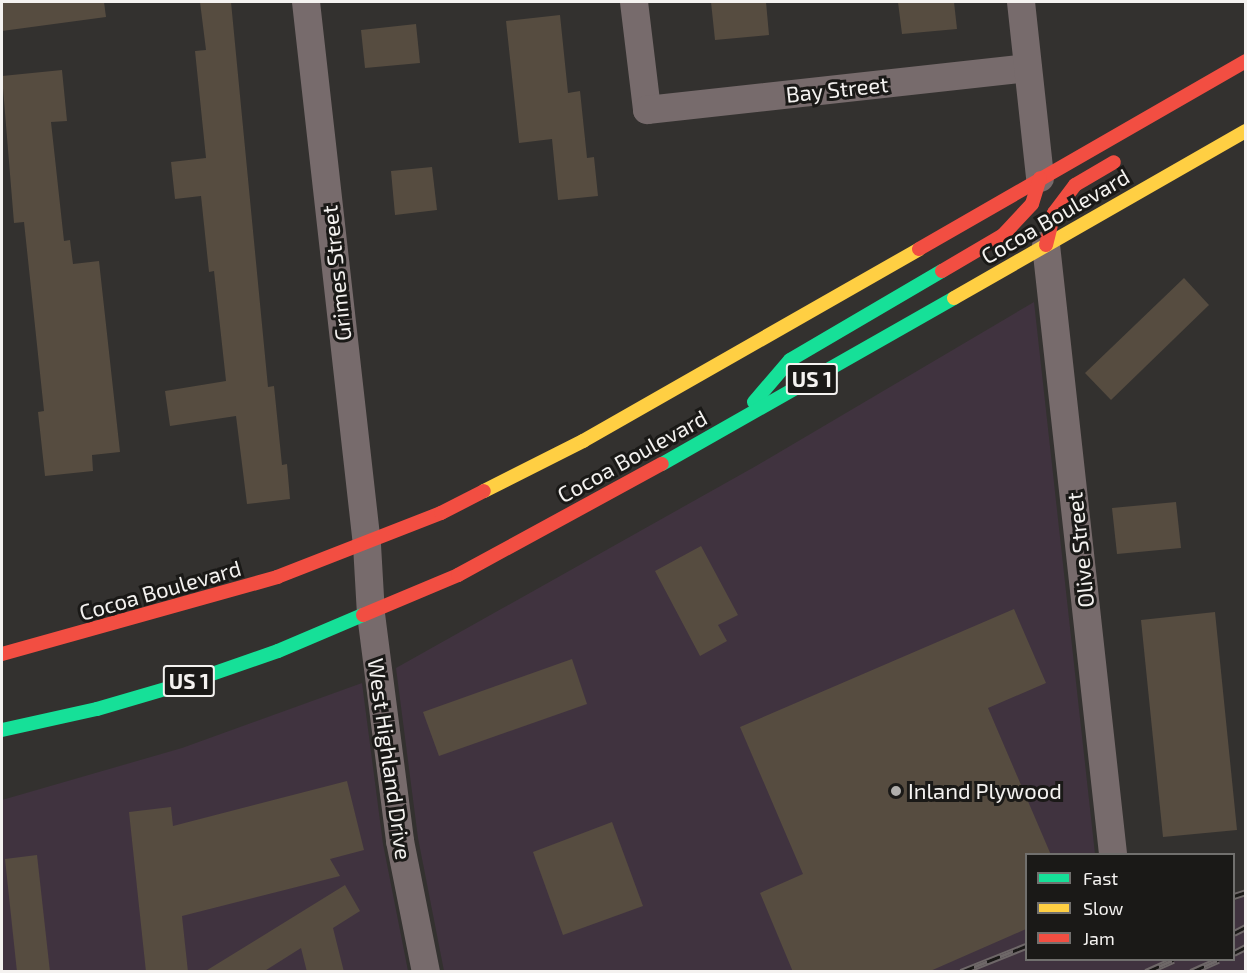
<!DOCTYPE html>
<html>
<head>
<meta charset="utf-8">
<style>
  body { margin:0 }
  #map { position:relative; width:1247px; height:973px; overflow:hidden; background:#33312f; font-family:"Exo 2",sans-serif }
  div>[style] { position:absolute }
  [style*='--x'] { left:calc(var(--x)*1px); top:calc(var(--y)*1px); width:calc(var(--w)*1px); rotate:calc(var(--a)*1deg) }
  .commercial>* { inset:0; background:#40333f }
  .building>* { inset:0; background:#564c40 }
  .street>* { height:28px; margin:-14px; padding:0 14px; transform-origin:14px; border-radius:14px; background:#776b6c }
  .fast>* { height:14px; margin:-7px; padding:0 7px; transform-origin:7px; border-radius:7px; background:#16e098 }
  .slow>* { height:14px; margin:-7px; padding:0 7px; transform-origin:7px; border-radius:7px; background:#ffcf43 }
  .jam>* { height:14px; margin:-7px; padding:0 7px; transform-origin:7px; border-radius:7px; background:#f24e42 }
  .rail>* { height:7px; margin-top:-3.5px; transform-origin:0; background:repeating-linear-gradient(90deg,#1a1917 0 14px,#6e6868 0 28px); box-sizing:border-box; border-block:2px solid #6e6868 }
  .dots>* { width:16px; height:16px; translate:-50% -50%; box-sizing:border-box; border:3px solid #1a1917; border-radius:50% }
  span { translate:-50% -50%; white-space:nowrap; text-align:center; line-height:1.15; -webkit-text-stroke:6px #1a1917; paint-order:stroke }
  .shield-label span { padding:2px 4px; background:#1a1917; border:2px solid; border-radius:4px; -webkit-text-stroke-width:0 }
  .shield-label { font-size:21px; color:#f4f2f0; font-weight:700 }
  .street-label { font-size:22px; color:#f4f2f0 }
  .poi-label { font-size:22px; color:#f4f2f0 }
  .left { translate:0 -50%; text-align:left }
  .frame { position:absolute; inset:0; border:3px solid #f4f2f0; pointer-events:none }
  .legend { position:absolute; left:1025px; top:853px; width:210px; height:108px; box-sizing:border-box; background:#1a1917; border:2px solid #71706e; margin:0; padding:8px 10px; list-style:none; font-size:18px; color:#f4f2f0 }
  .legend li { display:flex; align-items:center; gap:12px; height:30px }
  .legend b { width:30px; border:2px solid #71706e }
</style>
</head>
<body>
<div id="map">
  <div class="commercial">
    <i style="clip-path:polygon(1034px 302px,1095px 854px,1026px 854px,1026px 960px,1234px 960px,1234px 901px,1245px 896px,1245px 971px,444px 971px,418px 838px,396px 668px,756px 466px)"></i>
    <i style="clip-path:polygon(362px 683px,383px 844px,408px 971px,2px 972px,2px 800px,182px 748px)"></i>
  </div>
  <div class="building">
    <i style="clip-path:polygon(2px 2px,104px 2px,106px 17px,2px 31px)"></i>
    <i style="clip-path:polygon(200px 2px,231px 2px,268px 387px,274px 386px,282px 465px,287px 464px,290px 499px,247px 504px,236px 416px,170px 426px,165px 391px,226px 381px,214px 271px,209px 272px,201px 196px,175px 199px,171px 162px,206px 158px,195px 51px,206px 50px)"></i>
    <i style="clip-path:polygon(711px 2px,766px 2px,769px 35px,715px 40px)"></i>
    <i style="clip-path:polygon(898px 2px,954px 2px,957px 29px,902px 34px)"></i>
    <i style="clip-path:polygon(560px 15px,568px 93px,580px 91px,587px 158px,594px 157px,598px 196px,558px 200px,552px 139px,519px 143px,506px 21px)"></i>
    <i style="clip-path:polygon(416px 24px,420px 63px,365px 68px,361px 30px)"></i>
    <i style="clip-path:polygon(62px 70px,67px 121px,51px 122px,64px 241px,70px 240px,73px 264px,99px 261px,120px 452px,92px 455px,93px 471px,45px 476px,38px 412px,44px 411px,24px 222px,14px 223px,2px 76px)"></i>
    <i style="clip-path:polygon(432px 167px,437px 210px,395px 215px,391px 171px)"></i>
    <i style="clip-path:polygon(1184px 278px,1209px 305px,1111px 400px,1085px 373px)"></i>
    <i style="clip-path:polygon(1176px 502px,1181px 548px,1117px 554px,1112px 508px)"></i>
    <i style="clip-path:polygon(701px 546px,738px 615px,718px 625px,727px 641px,700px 656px,655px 571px)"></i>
    <i style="clip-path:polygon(1014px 609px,1046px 683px,988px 708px,1051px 855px,1026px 855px,1026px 929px,928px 972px,793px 972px,760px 893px,803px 874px,740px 727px)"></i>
    <i style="clip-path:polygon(1215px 612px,1237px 830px,1163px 837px,1141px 620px)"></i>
    <i style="clip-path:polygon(572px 659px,587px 704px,439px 756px,423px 712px)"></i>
    <i style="clip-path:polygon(347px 781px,364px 850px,330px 859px,340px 876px,182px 916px,188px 972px,146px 972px,129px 812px,171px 807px,173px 826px)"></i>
    <i style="clip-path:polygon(612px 822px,643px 906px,563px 935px,533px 852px)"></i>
    <i style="clip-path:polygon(37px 855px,50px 972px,17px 972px,5px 859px)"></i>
    <i style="clip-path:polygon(345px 885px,360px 911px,333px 928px,344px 972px,307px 972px,301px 948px,263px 972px,204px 972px)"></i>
  </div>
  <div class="street">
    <i style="--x:306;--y:2;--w:546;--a:83.59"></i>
    <i style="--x:367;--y:545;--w:69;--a:86.7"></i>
    <i style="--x:371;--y:614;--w:229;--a:82.7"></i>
    <i style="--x:400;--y:841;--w:134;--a:78.8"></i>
    <i style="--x:634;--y:2;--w:109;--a:83.1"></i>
    <i style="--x:647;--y:110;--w:383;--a:-6.3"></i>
    <i style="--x:1021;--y:2;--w:177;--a:83.8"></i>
    <i style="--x:1046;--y:245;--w:613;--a:83.72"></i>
  </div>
  <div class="fast">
    <i style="--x:754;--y:402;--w:55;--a:-49.4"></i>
    <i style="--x:790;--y:360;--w:176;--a:-30.4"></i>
    <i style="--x:662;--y:464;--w:336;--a:-29.6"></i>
    <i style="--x:2;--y:730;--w:97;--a:-12.5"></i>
    <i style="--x:97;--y:709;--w:93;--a:-16.3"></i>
    <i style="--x:186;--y:683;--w:97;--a:-19.2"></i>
    <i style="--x:278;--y:651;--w:92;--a:-23"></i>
  </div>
  <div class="slow">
    <i style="--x:954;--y:298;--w:336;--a:-29.8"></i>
    <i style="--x:484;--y:491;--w:111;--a:-26.8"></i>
    <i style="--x:583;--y:441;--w:387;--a:-29.7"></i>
  </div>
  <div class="jam">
    <i style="--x:1046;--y:245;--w:33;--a:-76"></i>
    <i style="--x:1054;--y:213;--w:35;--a:-53"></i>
    <i style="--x:1075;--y:185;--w:45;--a:-30.5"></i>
    <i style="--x:919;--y:249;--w:377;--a:-29.9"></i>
    <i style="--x:942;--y:271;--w:71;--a:-30.5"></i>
    <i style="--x:1003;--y:235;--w:42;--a:-46.9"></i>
    <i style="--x:1032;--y:204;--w:27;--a:-73"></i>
    <i style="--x:363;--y:615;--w:103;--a:-22.8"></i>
    <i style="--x:458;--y:575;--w:232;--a:-28.6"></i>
    <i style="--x:2;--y:654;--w:286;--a:-15.6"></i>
    <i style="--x:277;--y:577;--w:176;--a:-21.3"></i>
    <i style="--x:441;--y:513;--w:48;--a:-27.1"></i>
  </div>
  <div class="rail">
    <i style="--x:1234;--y:896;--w:13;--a:-18"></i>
    <i style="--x:1234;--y:933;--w:13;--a:-27"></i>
    <i style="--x:1234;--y:953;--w:13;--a:-27"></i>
    <i style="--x:961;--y:972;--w:70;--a:-21.8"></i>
    <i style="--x:1146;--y:972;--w:30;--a:-24"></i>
    <i style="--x:1191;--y:972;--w:30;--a:-24"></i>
  </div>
  <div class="dots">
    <i style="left:896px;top:791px;background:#b0aeac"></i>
  </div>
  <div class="shield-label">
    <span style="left:812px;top:379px">US 1</span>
    <span style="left:189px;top:681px">US 1</span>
  </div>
  <div class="street-label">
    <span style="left:837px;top:89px;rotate:-6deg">Bay Street</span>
    <span style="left:1055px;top:216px;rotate:-30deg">Cocoa Boulevard</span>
    <span style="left:336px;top:273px;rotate:-96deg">Grimes Street</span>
    <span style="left:632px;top:456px;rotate:-29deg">Cocoa Boulevard</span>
    <span style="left:1080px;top:550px;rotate:-96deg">Olive Street</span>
    <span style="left:160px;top:590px;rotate:-16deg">Cocoa Boulevard</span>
    <span style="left:390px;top:759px;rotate:82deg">West Highland Drive</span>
  </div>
  <div class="poi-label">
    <span class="left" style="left:908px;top:791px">Inland Plywood</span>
  </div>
  <div class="frame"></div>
  <ul class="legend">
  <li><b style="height:8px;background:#16e098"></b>Fast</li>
  <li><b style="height:8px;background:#ffcf43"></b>Slow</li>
  <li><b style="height:8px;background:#f24e42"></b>Jam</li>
  </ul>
</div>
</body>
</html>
